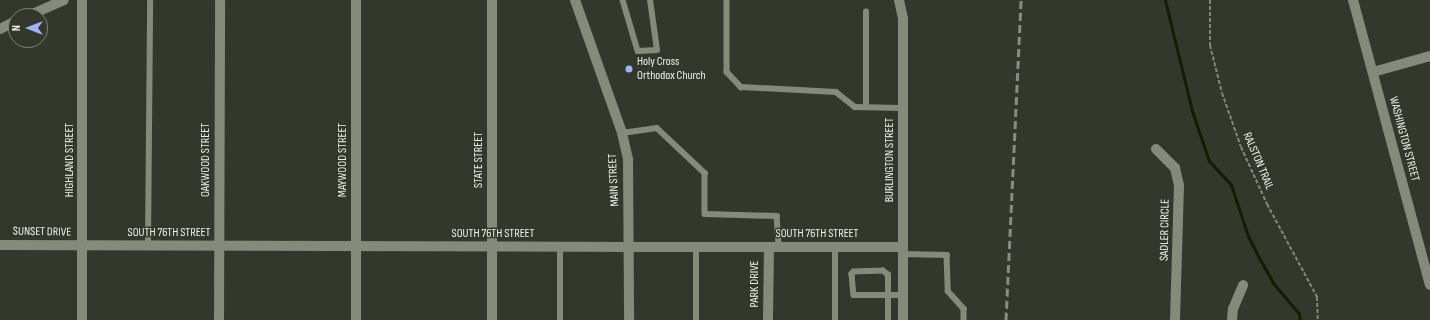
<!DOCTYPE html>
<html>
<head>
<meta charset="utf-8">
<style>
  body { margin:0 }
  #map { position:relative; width:1430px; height:320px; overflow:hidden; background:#34382c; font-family:"Sofia Sans Condensed",sans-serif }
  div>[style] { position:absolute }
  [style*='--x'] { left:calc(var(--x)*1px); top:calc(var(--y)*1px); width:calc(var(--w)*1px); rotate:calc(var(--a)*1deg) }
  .stream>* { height:3px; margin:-1.5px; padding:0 1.5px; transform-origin:1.5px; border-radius:1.5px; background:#151d00 }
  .path>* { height:2px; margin-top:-1px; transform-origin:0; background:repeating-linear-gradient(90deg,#83867c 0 4px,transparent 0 6px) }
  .lane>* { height:5.5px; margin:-2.75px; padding:0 2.75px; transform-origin:2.75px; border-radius:2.75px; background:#858a7b }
  .street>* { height:10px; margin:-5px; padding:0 5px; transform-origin:5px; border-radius:5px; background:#858a7b }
  .secondary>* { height:10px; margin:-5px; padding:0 5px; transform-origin:5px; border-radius:5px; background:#858a7b }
  .rail>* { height:3px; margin-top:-1.5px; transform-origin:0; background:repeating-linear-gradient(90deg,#898c82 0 8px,transparent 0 12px) }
  .dots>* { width:11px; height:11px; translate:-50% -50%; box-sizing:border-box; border:2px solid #34382c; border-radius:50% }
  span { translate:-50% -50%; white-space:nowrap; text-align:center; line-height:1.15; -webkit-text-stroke:3px #34382c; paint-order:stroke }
  .poi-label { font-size:12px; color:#edf0e8 }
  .left { translate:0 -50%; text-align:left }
  .street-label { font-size:12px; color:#edf0e8 }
  .north { position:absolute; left:8px; top:8px; width:40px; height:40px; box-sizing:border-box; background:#34382c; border:1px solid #7e8277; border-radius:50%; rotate:270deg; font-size:11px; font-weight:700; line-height:16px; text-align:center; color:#edf0e8 }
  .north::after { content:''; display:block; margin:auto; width:14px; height:18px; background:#9eb3fd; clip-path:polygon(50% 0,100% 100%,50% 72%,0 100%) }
</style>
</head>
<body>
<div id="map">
  <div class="stream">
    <i style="--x:1165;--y:0;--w:114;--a:76.3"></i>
    <i style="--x:1192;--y:111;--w:53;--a:71.2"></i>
    <i style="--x:1209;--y:161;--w:33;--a:47"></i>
    <i style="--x:1231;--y:185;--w:54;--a:71.6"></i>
    <i style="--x:1248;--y:236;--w:28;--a:63"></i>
    <i style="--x:1261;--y:261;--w:26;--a:61"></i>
    <i style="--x:1274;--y:284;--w:39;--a:50"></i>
    <i style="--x:1299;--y:314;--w:6;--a:81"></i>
  </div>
  <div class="path">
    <i style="--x:1210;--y:0;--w:45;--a:90"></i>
    <i style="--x:1210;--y:45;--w:49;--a:76"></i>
    <i style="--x:1222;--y:93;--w:57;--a:70.6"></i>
    <i style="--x:1241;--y:147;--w:63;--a:65.5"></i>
    <i style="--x:1267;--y:204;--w:106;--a:61.7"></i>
    <i style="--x:1317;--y:297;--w:23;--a:88"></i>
  </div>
  <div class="lane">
    <i style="--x:623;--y:0;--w:53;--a:73.6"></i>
    <i style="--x:638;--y:51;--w:19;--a:-3"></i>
    <i style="--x:657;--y:50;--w:50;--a:-98"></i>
    <i style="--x:727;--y:0;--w:72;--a:90"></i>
    <i style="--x:727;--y:72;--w:21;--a:47"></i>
    <i style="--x:741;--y:87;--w:95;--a:3"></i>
    <i style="--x:836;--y:92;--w:24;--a:38"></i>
    <i style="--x:855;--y:107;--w:47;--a:1.2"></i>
    <i style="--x:866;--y:107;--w:95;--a:-90"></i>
    <i style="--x:622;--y:133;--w:35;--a:-8"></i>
    <i style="--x:657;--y:128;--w:66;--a:43.2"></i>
    <i style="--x:705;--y:173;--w:41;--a:90"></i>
    <i style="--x:705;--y:214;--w:72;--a:1.6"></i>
    <i style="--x:777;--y:216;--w:31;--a:86"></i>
    <i style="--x:148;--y:246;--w:246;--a:-89.5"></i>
    <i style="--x:903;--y:254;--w:44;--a:1.3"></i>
    <i style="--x:947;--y:255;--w:36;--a:88"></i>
    <i style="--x:948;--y:291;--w:24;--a:48"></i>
    <i style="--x:964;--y:309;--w:11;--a:90"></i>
    <i style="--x:560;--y:320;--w:73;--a:-90"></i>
    <i style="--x:696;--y:320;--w:73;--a:-90"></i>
    <i style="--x:835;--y:320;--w:73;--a:-90"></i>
    <i style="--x:888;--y:320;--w:45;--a:-90"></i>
    <i style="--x:888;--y:275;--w:6;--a:-141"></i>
    <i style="--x:883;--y:271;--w:29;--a:178"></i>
    <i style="--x:854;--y:272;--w:3;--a:135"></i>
    <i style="--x:852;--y:274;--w:21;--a:85"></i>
    <i style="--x:854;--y:295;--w:49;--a:0"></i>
  </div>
  <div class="street">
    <i style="--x:492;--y:0;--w:320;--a:90"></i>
    <i style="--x:899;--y:0;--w:19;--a:78"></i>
    <i style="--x:903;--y:19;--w:301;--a:90"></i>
    <i style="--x:1353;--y:0;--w:295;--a:74.9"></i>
    <i style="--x:28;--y:16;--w:39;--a:-24"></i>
    <i style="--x:0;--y:29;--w:18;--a:-27"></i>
    <i style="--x:1373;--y:72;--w:59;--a:-15.7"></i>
    <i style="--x:1156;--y:149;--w:27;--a:45"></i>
    <i style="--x:1175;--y:168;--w:17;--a:77"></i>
    <i style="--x:1179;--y:185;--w:135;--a:91.7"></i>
    <i style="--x:0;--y:245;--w:629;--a:0.18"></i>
    <i style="--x:769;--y:247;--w:134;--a:0"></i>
    <i style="--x:82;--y:320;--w:320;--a:-90"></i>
    <i style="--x:219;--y:320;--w:320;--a:-89.8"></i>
    <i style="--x:356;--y:320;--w:320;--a:-90"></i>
    <i style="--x:1232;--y:320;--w:11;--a:-85"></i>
    <i style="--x:1233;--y:309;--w:26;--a:-67"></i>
  </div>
  <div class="secondary">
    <i style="--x:575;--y:0;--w:141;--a:70.5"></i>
    <i style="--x:622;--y:133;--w:28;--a:77"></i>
    <i style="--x:628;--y:160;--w:160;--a:89.6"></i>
    <i style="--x:629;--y:247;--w:140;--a:0"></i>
    <i style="--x:769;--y:247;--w:73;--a:90.8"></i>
  </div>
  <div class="rail">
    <i style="--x:1006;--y:320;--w:320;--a:-87.3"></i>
  </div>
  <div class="dots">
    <i style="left:629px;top:69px;background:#9eb3fd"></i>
  </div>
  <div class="poi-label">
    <span class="left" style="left:637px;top:69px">Holy Cross<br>Orthodox Church</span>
  </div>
  <div class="street-label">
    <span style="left:1404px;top:139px;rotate:75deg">WASHINGTON STREET</span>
    <span style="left:70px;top:160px;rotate:-90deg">HIGHLAND STREET</span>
    <span style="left:206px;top:160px;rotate:-90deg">OAKWOOD STREET</span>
    <span style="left:343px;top:160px;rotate:-90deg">MAYWOOD STREET</span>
    <span style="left:479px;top:160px;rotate:-90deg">STATE STREET</span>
    <span style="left:890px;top:160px;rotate:-90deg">BURLINGTON STREET</span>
    <span style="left:1258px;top:161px;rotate:67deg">RALSTON TRAIL</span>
    <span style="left:614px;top:180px;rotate:-93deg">MAIN STREET</span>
    <span style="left:1165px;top:230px;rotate:-89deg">SADLER CIRCLE</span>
    <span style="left:42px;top:232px;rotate:1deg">SUNSET DRIVE</span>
    <span style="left:169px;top:233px">SOUTH 76TH STREET</span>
    <span style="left:493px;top:234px">SOUTH 76TH STREET</span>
    <span style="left:817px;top:234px">SOUTH 76TH STREET</span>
    <span style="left:755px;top:284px;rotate:-90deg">PARK DRIVE</span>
  </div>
  <div class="north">N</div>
</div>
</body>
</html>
